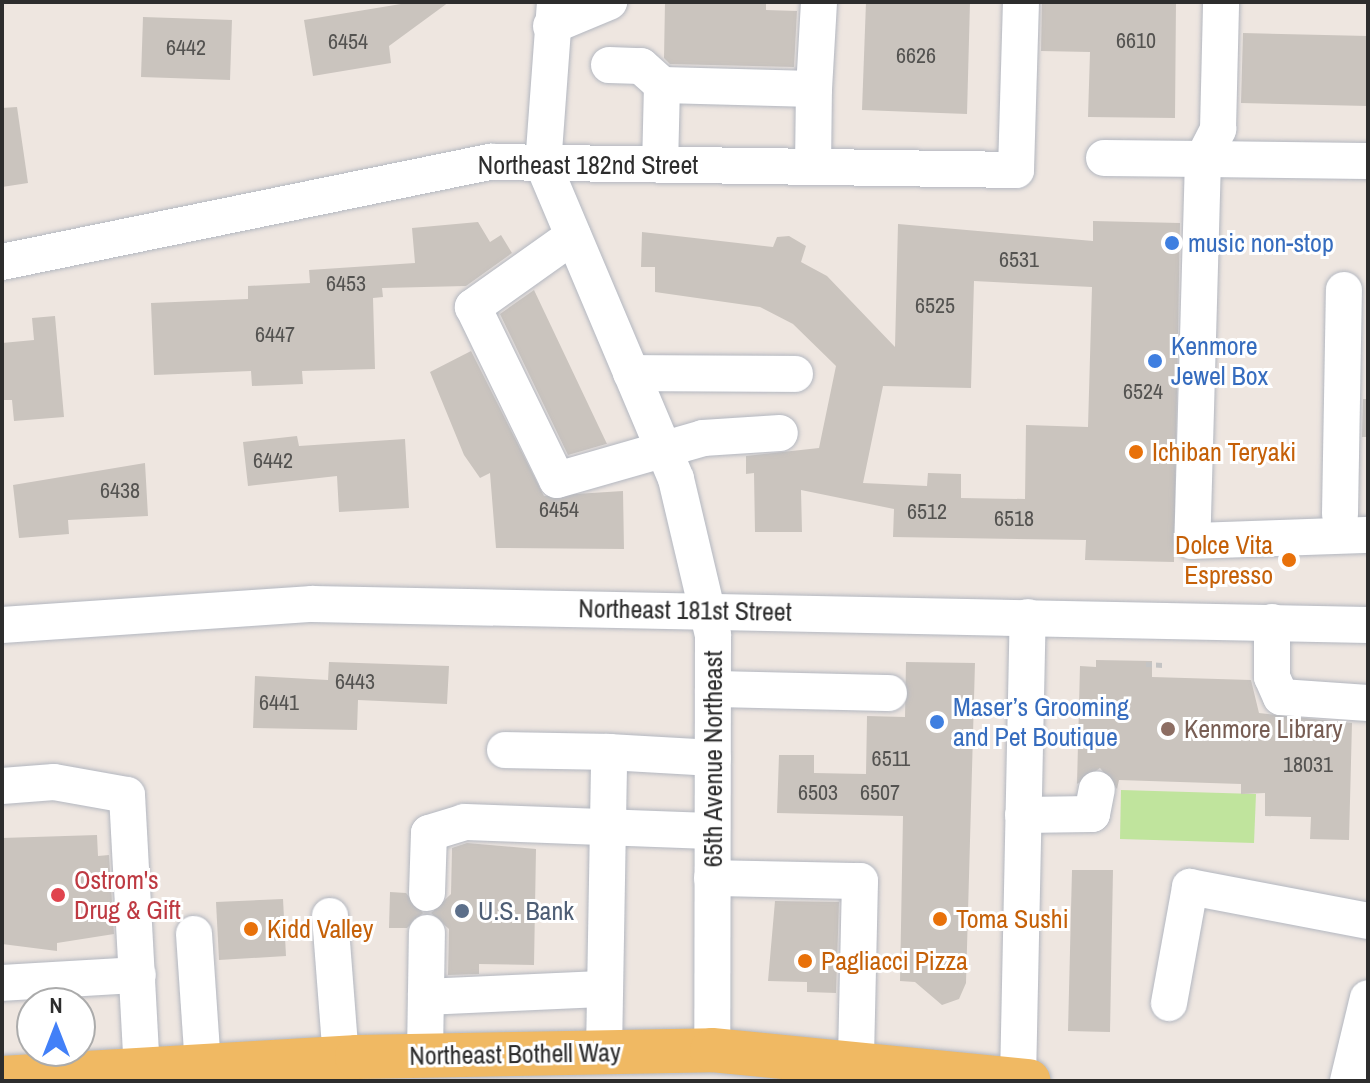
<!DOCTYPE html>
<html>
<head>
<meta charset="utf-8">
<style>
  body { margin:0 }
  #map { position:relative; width:1370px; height:1083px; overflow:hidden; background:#eee6e0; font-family:"Archivo Narrow",sans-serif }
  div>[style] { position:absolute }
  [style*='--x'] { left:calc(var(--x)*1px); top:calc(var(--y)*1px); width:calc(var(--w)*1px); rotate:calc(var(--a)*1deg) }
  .green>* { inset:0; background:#c0e49d }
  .building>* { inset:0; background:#cac4be }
  .path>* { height:5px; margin-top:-2.5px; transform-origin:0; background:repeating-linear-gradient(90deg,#c4c4c4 0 6px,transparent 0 10px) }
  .roads { filter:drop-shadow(0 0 2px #b3b7c0) drop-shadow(0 0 2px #b3b7c0) }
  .minor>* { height:36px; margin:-18px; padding:0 18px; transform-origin:18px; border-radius:18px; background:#fff }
  .major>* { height:44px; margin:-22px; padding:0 22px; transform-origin:22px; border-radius:22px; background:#f0b963 }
  .dots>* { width:22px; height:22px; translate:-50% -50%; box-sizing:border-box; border:4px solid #fff; border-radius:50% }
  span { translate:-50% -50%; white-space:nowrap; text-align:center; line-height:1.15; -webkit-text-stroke:6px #fff; paint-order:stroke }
  .number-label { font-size:22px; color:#545351 }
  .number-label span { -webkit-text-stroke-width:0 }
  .street-label { font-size:26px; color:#2d2d2d }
  .shop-label { font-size:26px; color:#366cbe }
  .left { translate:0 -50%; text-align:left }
  .food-label { font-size:26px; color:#c56008 }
  .right { translate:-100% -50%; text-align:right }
  .education-label { font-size:26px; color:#785e54 }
  .health-label { font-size:26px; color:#be3a42 }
  .service-label { font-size:26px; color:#4e5e75 }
  .frame { position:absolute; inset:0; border:4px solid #2d2d2d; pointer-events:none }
  .north { position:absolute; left:16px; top:987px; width:80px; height:80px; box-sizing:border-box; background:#fff; border:2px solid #ababab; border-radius:50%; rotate:0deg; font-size:22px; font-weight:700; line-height:32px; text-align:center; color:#2d2d2d }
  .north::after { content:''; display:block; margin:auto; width:28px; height:36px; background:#4280f8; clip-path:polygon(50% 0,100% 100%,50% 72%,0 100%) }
</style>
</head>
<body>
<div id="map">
  <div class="green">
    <i style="clip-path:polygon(1121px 790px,1256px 794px,1254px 843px,1120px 839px)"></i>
  </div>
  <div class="building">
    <i style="clip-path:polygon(413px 2px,449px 2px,389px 46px,391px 63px,313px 76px,304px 20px)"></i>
    <i style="clip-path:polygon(665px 2px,766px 2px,766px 10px,797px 11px,794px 67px,670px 64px,664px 58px)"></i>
    <i style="clip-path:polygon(866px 2px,970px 2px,967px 114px,862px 110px)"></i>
    <i style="clip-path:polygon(1042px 2px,1176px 2px,1175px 118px,1088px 117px,1090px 52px,1041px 51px)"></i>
    <i style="clip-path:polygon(143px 17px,232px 20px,230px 80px,141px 77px)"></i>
    <i style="clip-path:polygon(1243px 33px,1368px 36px,1368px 106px,1241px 103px)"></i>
    <i style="clip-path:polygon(17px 107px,28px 183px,2px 187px,2px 108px)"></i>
    <i style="clip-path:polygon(evenodd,1093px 221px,1180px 223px,1174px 562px,1085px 560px,1086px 540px,893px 537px,894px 509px,801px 490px,802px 532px,755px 532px,754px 473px,746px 474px,746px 456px,819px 448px,836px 366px,793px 324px,760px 307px,655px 292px,655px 267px,641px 267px,642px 232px,773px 247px,777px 237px,789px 236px,806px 246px,801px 262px,827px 276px,895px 347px,898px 224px,1093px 241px,1093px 221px,974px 281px,1092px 287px,1088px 427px,1026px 425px,1025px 499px,961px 498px,961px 474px,928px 473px,927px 486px,863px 483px,883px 386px,971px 388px,974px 281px)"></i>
    <i style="clip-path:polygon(478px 222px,490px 242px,501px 235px,512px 253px,466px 286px,382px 288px,383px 297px,373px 298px,375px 369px,302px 371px,303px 384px,252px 386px,251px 371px,154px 375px,151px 303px,248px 299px,248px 286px,310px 283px,309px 270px,415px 263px,412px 228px)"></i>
    <i style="clip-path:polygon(534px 290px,607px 444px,606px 444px,568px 455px,500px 314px)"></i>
    <i style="clip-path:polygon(55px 316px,64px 417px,14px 421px,12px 400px,2px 400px,2px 343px,34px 340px,32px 318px)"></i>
    <i style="clip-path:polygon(471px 351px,544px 496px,623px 491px,624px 549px,496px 548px,490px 473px,480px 478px,464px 455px,430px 372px)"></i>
    <i style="clip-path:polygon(1363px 399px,1368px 399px,1368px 437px,1362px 437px)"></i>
    <i style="clip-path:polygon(297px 436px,299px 446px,405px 439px,409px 508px,339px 512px,337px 476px,248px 486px,243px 442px)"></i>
    <i style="clip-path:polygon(145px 463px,148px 516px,68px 520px,69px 534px,19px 538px,13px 485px)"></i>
    <i style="clip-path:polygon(1096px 660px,1152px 661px,1152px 677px,1251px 680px,1259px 713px,1352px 723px,1349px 840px,1310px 839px,1311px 817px,1265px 816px,1265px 793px,1241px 794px,1241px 784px,1119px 780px,1117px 789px,1100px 768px,1077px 784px,1080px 666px,1096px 667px)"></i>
    <i style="clip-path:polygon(329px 662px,449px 666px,447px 704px,358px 700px,357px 730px,253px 728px,255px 676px,328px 680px)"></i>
    <i style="clip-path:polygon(906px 662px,975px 663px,966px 983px,959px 999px,942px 1005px,915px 982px,900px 981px,903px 816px,777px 813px,779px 755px,814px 755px,814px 773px,866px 774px,867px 716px,905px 717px)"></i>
    <i style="clip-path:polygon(97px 835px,98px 856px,109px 855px,114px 934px,57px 943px,57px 951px,2px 944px,2px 838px)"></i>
    <i style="clip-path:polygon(467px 843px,536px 849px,534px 965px,479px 964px,479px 974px,448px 975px,449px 929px,431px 913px,451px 894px,452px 848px)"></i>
    <i style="clip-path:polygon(1072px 870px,1113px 870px,1110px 1032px,1068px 1031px)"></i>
    <i style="clip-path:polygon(390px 892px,406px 893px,423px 913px,407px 928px,389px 928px)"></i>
    <i style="clip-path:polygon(283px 899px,286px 956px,219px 960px,216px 902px)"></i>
    <i style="clip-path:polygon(775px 901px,839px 902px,836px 993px,807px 992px,807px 982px,768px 981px)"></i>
  </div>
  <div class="path">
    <i style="--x:1146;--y:664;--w:17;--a:3"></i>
  </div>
  <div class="roads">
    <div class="minor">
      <i style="--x:555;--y:2;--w:162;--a:94.2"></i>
      <i style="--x:543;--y:164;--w:342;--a:67.1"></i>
      <i style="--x:676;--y:479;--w:160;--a:76.7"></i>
      <i style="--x:713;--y:635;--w:415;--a:90.1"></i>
      <i style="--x:551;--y:26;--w:63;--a:-22.5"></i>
      <i style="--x:609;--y:65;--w:32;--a:2"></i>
      <i style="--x:641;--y:66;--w:28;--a:42"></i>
      <i style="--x:662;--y:85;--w:80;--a:91.4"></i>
      <i style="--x:662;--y:85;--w:152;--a:1.5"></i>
      <i style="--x:814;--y:89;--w:87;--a:-86.7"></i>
      <i style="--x:1104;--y:158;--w:99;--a:0.6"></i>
      <i style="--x:1203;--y:159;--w:34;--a:-63"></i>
      <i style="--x:1218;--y:129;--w:127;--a:-88.6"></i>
      <i style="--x:1368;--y:161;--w:165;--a:-179.3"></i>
      <i style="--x:1203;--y:159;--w:382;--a:91.6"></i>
      <i style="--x:1192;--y:541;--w:176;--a:-2"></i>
      <i style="--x:813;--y:167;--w:78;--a:-89.3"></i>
      <i style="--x:573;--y:236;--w:123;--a:144.6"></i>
      <i style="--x:473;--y:307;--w:192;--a:64.1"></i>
      <i style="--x:557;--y:480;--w:152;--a:-16"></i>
      <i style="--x:703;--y:438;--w:77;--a:-3.7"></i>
      <i style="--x:2;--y:262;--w:499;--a:-11.6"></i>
      <i style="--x:491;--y:162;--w:525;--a:0.87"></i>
      <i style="--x:1016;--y:170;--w:168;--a:-88.3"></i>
      <i style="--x:631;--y:373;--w:164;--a:0.3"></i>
      <i style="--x:1340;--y:514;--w:224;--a:-89"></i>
      <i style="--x:1272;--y:622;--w:55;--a:90"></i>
      <i style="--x:1272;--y:677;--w:22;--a:66"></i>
      <i style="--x:1281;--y:697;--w:87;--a:3.9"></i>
      <i style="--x:2;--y:625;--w:311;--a:-3.9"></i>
      <i style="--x:312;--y:604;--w:1056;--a:1.14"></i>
      <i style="--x:713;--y:689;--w:176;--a:1.3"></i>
      <i style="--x:505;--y:750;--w:104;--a:1.1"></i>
      <i style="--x:2;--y:786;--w:52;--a:-4.4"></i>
      <i style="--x:54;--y:782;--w:74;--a:10.1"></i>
      <i style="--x:127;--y:795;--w:275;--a:86.9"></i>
      <i style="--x:1023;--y:815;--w:69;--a:-0.8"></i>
      <i style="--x:1092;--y:814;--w:25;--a:-79"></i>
      <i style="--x:712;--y:878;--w:148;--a:1.2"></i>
      <i style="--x:860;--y:881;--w:179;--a:91.3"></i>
      <i style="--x:427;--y:893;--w:60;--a:-88.1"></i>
      <i style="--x:429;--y:833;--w:37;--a:-17"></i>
      <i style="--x:464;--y:822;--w:248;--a:2.1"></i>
      <i style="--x:330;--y:916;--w:142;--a:85.6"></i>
      <i style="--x:194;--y:934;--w:132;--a:86.1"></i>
      <i style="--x:2;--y:983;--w:136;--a:-3.4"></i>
      <i style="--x:426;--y:997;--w:179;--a:-2.6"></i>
      <i style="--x:1169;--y:1003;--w:118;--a:-79.7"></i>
      <i style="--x:1190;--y:887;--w:181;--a:10.8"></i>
      <i style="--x:604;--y:1052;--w:300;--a:-89"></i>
      <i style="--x:609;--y:752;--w:104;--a:3.3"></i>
      <i style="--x:425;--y:1054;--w:121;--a:-89.1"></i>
      <i style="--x:1018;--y:1080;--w:463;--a:-88.8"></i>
      <i style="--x:1348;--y:1081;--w:85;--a:-76.5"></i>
    </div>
    <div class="major">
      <i style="--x:2;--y:1078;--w:356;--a:-3.4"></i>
      <i style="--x:357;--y:1057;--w:355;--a:-1.1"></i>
      <i style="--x:712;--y:1050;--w:318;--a:5.6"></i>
    </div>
  </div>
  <div class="dots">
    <i style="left:1172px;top:243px;background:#3f7fe0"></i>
    <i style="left:1155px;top:361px;background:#3f7fe0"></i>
    <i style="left:1136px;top:452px;background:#e8710a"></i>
    <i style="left:1289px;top:560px;background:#e8710a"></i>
    <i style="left:937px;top:722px;background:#3f7fe0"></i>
    <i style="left:1168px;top:729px;background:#8d6e63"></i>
    <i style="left:58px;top:895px;background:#e0444e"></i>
    <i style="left:462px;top:911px;background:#5c6f8a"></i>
    <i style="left:940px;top:919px;background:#e8710a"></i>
    <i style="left:251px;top:929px;background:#e8710a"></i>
    <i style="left:805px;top:961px;background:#e8710a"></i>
  </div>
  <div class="number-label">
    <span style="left:1136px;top:41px">6610</span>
    <span style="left:348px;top:42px">6454</span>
    <span style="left:186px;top:48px">6442</span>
    <span style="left:916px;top:56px">6626</span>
    <span style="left:1019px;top:260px">6531</span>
    <span style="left:346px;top:284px">6453</span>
    <span style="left:935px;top:306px">6525</span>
    <span style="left:275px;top:335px">6447</span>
    <span style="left:1143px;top:392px">6524</span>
    <span style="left:273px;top:461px">6442</span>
    <span style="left:120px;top:491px">6438</span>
    <span style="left:559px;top:510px">6454</span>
    <span style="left:927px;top:512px">6512</span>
    <span style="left:1014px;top:519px">6518</span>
    <span style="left:355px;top:682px">6443</span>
    <span style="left:279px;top:703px">6441</span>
    <span style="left:891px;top:759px">6511</span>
    <span style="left:1308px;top:765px">18031</span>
    <span style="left:818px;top:793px">6503</span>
    <span style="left:880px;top:793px">6507</span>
  </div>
  <div class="street-label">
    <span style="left:588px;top:165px">Northeast 182nd Street</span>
    <span style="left:685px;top:610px;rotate:1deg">Northeast 181st Street</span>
    <span style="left:713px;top:759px;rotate:-90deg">65th Avenue Northeast</span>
    <span style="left:515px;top:1054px;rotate:-1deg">Northeast Bothell Way</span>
  </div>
  <div class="shop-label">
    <span class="left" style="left:1188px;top:243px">music non-stop</span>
    <span class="left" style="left:1171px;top:361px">Kenmore<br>Jewel Box</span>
    <span class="left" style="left:953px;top:722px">Maser’s Grooming<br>and Pet Boutique</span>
  </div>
  <div class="food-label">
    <span class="left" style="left:1152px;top:452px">Ichiban Teryaki</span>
    <span class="right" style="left:1273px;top:560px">Dolce Vita<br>Espresso</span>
    <span class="left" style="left:956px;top:919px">Toma Sushi</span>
    <span class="left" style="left:267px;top:929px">Kidd Valley</span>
    <span class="left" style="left:821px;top:961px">Pagliacci Pizza</span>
  </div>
  <div class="education-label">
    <span class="left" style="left:1184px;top:729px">Kenmore Library</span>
  </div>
  <div class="health-label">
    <span class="left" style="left:74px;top:895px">Ostrom's<br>Drug &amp; Gift</span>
  </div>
  <div class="service-label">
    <span class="left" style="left:478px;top:911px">U.S. Bank</span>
  </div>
  <div class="frame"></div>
  <div class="north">N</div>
</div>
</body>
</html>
